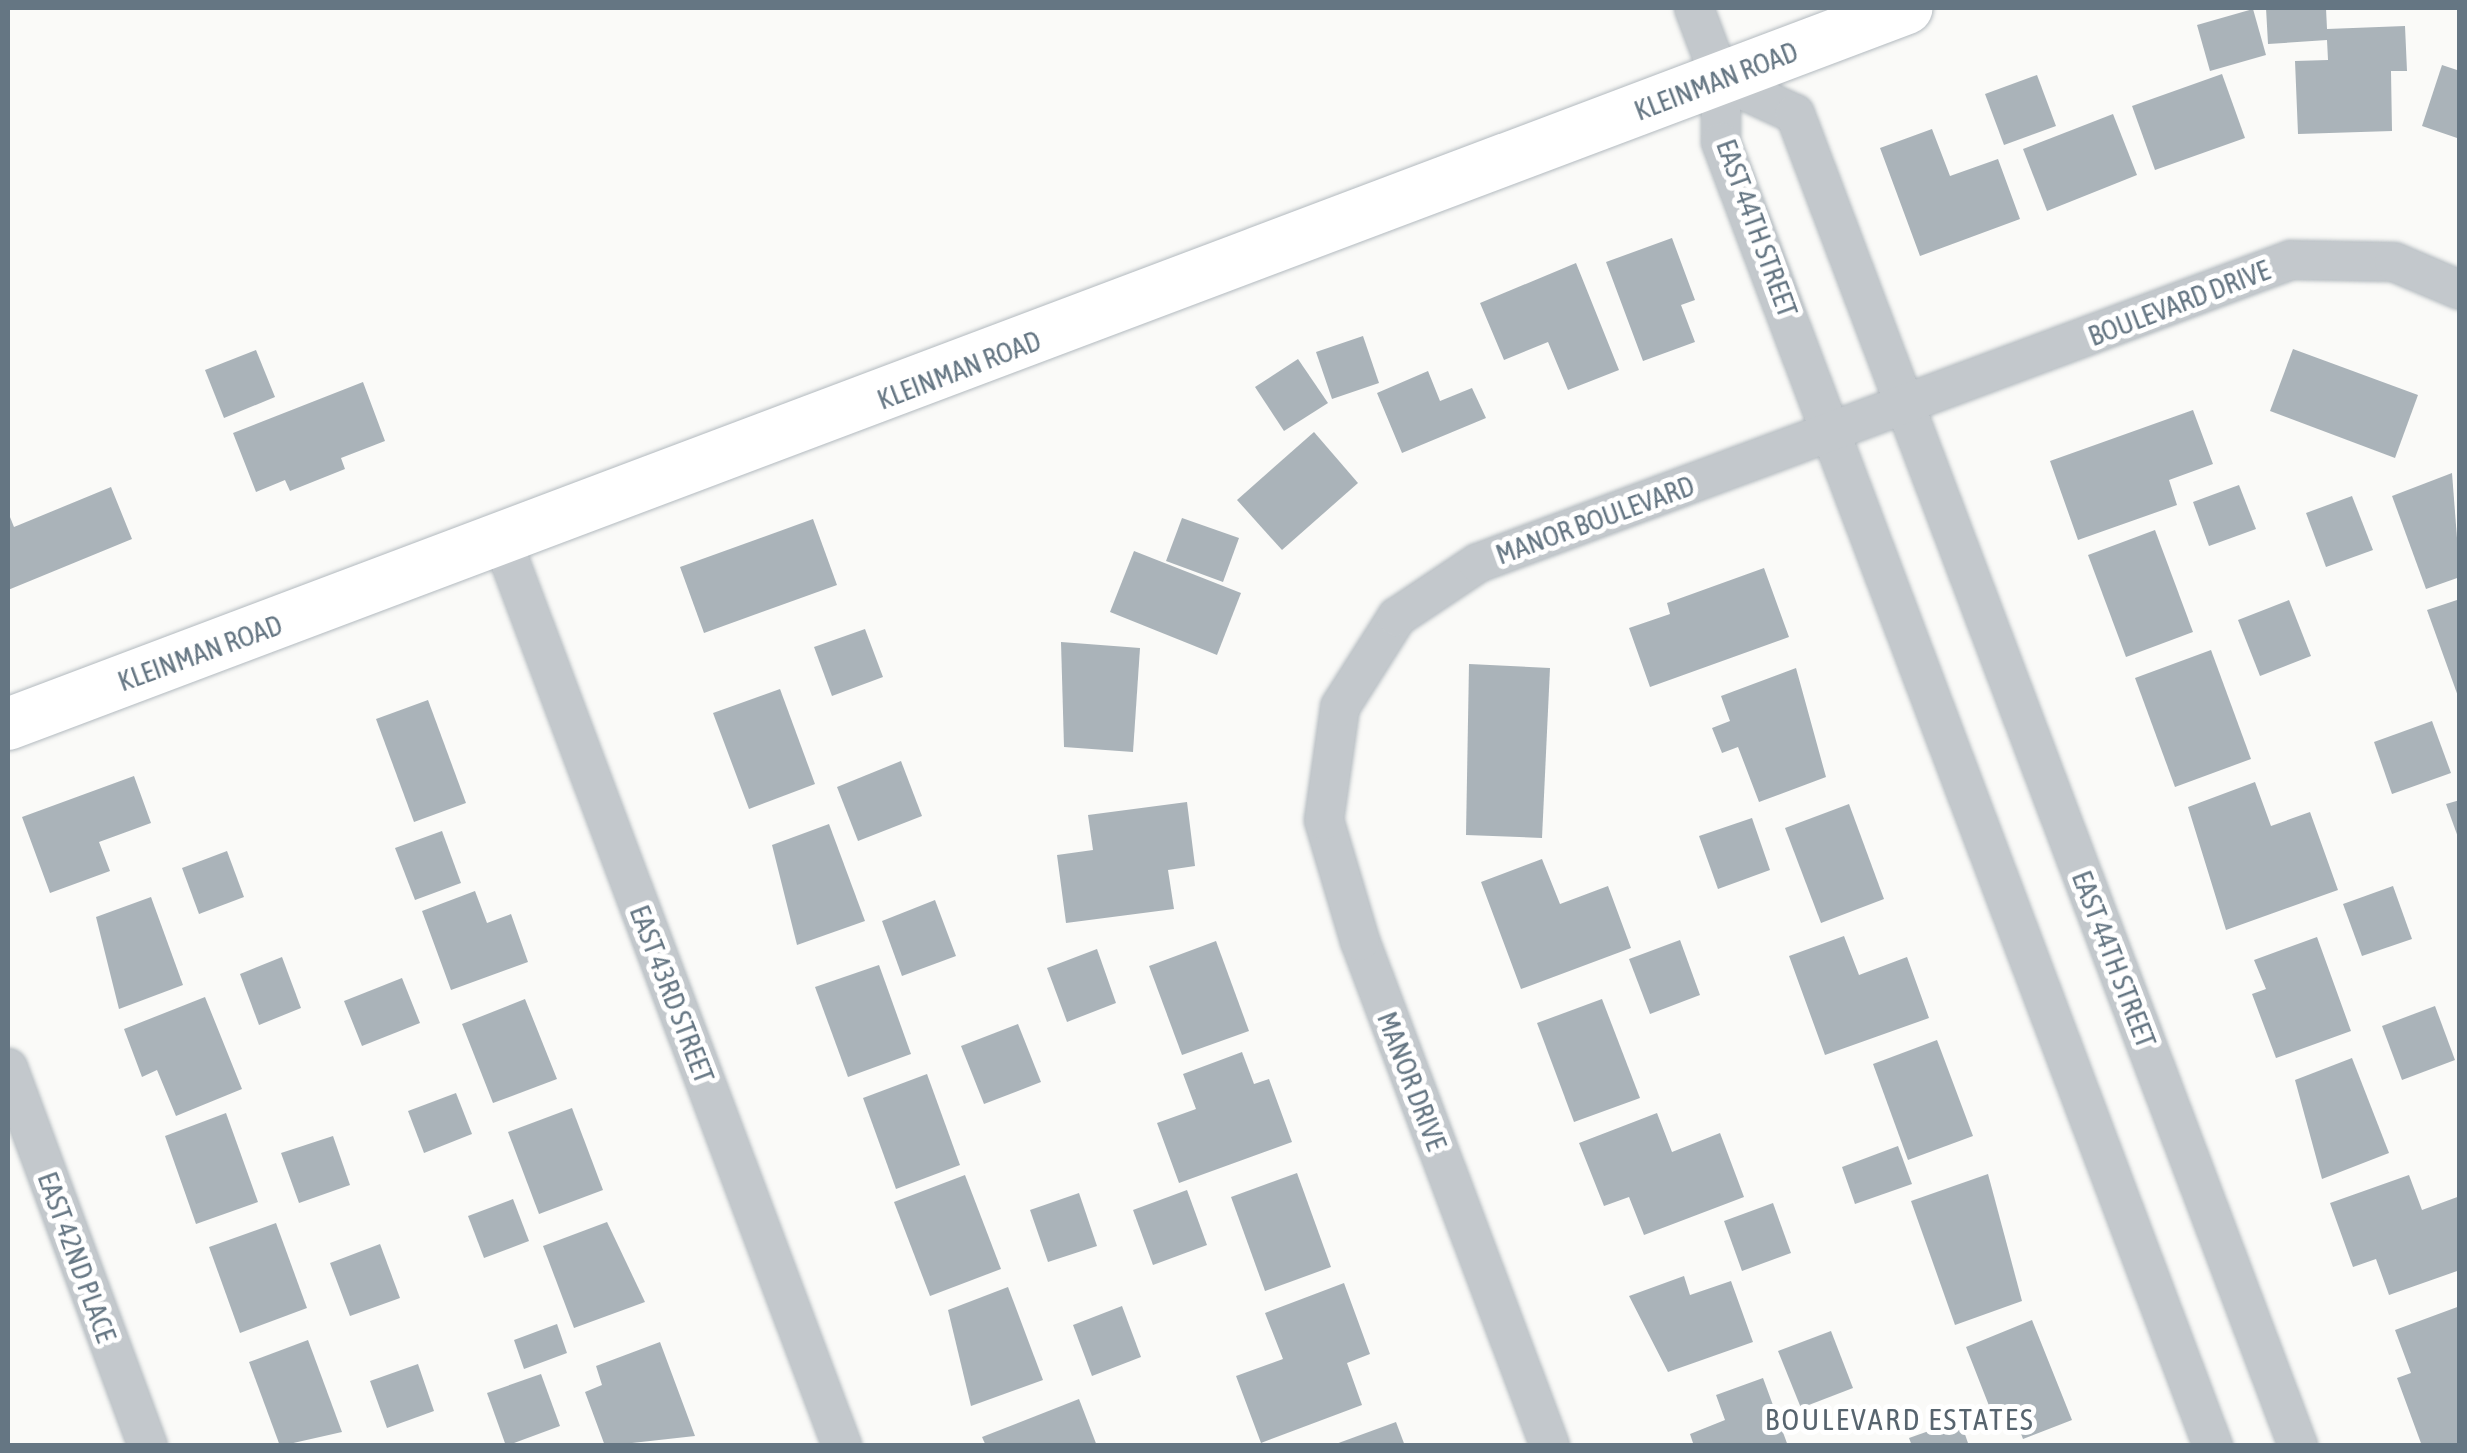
<!DOCTYPE html>
<html>
<head>
<meta charset="utf-8">
<style>
  body { margin:0 }
  #map { position:relative; width:2467px; height:1453px; overflow:hidden; background:#fafaf8; font-family:"Asap Condensed",sans-serif }
  div>[style] { position:absolute }
  [style*='--x'] { left:calc(var(--x)*1px); top:calc(var(--y)*1px); width:calc(var(--w)*1px); rotate:calc(var(--a)*1deg) }
  .building>* { inset:0; background:#aab3b9 }
  .roads { filter:drop-shadow(0 0 2px #b3babf) drop-shadow(0 0 2px #b3babf) }
  .street>* { height:38px; margin:-19px; padding:0 19px; transform-origin:19px; border-radius:19px; background:#c3c8cc }
  .secondary>* { height:52px; margin:-26px; padding:0 26px; transform-origin:26px; border-radius:26px; background:#fff }
  span { translate:-50% -50%; white-space:nowrap; text-align:center; line-height:1.15; -webkit-text-stroke:10px #fff; paint-order:stroke }
  .street-label { font-size:28px; color:#657683 }
  .neighbourhood-label { font-size:30px; color:#57646e; letter-spacing:2.5px }
  .frame { position:absolute; inset:0; border:10px solid #657683; pointer-events:none }
</style>
</head>
<body>
<div id="map">
  <div class="building">
    <i style="clip-path:polygon(2266px 8px,2326px 8px,2327px 29px,2405px 26px,2407px 71px,2391px 71px,2392px 131px,2298px 134px,2295px 61px,2328px 60px,2327px 40px,2268px 44px)"></i>
    <i style="clip-path:polygon(2253px 9px,2266px 55px,2210px 71px,2197px 25px)"></i>
    <i style="clip-path:polygon(2442px 65px,2460px 71px,2460px 139px,2422px 126px)"></i>
    <i style="clip-path:polygon(2222px 74px,2245px 138px,2155px 170px,2132px 106px)"></i>
    <i style="clip-path:polygon(2037px 75px,2056px 126px,2004px 145px,1985px 94px)"></i>
    <i style="clip-path:polygon(2113px 114px,2137px 175px,2047px 211px,2023px 149px)"></i>
    <i style="clip-path:polygon(1932px 129px,1950px 176px,1998px 159px,2020px 219px,1920px 256px,1880px 148px)"></i>
    <i style="clip-path:polygon(1672px 238px,1695px 300px,1681px 305px,1695px 342px,1643px 361px,1606px 262px)"></i>
    <i style="clip-path:polygon(1576px 263px,1619px 370px,1568px 390px,1548px 342px,1504px 360px,1480px 303px)"></i>
    <i style="clip-path:polygon(1363px 336px,1379px 383px,1332px 399px,1316px 352px)"></i>
    <i style="clip-path:polygon(2293px 349px,2418px 395px,2395px 458px,2270px 411px)"></i>
    <i style="clip-path:polygon(256px 350px,275px 397px,224px 418px,205px 370px)"></i>
    <i style="clip-path:polygon(1298px 359px,1328px 403px,1284px 431px,1255px 387px)"></i>
    <i style="clip-path:polygon(1428px 371px,1440px 401px,1472px 388px,1486px 418px,1402px 453px,1377px 393px)"></i>
    <i style="clip-path:polygon(363px 382px,385px 441px,341px 458px,345px 469px,290px 491px,285px 480px,256px 492px,233px 433px)"></i>
    <i style="clip-path:polygon(2193px 410px,2213px 464px,2169px 480px,2177px 505px,2078px 540px,2050px 461px)"></i>
    <i style="clip-path:polygon(1314px 432px,1358px 483px,1282px 550px,1237px 500px)"></i>
    <i style="clip-path:polygon(2452px 473px,2460px 577px,2426px 589px,2392px 496px)"></i>
    <i style="clip-path:polygon(2239px 485px,2256px 529px,2209px 546px,2193px 502px)"></i>
    <i style="clip-path:polygon(111px 487px,132px 539px,8px 590px,8px 512px,14px 527px)"></i>
    <i style="clip-path:polygon(2352px 496px,2373px 550px,2326px 567px,2306px 513px)"></i>
    <i style="clip-path:polygon(1182px 518px,1239px 538px,1223px 582px,1166px 561px)"></i>
    <i style="clip-path:polygon(813px 519px,837px 585px,704px 633px,680px 567px)"></i>
    <i style="clip-path:polygon(2155px 530px,2193px 632px,2126px 657px,2088px 555px)"></i>
    <i style="clip-path:polygon(1134px 551px,1241px 593px,1217px 655px,1110px 612px)"></i>
    <i style="clip-path:polygon(1764px 568px,1789px 637px,1650px 687px,1629px 628px,1670px 614px,1667px 603px)"></i>
    <i style="clip-path:polygon(2460px 599px,2460px 699px,2459px 699px,2427px 610px)"></i>
    <i style="clip-path:polygon(2289px 600px,2311px 656px,2260px 676px,2238px 620px)"></i>
    <i style="clip-path:polygon(865px 629px,883px 677px,832px 696px,814px 647px)"></i>
    <i style="clip-path:polygon(1061px 642px,1140px 648px,1133px 752px,1064px 747px)"></i>
    <i style="clip-path:polygon(2211px 650px,2251px 759px,2175px 787px,2135px 678px)"></i>
    <i style="clip-path:polygon(1469px 664px,1550px 668px,1542px 838px,1466px 835px)"></i>
    <i style="clip-path:polygon(1796px 668px,1826px 777px,1759px 802px,1738px 747px,1722px 753px,1712px 728px,1730px 721px,1721px 696px)"></i>
    <i style="clip-path:polygon(780px 689px,815px 784px,749px 809px,713px 713px)"></i>
    <i style="clip-path:polygon(428px 700px,466px 803px,414px 822px,376px 719px)"></i>
    <i style="clip-path:polygon(2432px 721px,2451px 773px,2392px 794px,2374px 742px)"></i>
    <i style="clip-path:polygon(901px 761px,922px 816px,858px 841px,837px 787px)"></i>
    <i style="clip-path:polygon(134px 776px,151px 823px,99px 842px,110px 871px,50px 893px,22px 817px)"></i>
    <i style="clip-path:polygon(2255px 782px,2271px 826px,2310px 812px,2338px 890px,2226px 930px,2188px 807px)"></i>
    <i style="clip-path:polygon(2460px 800px,2460px 839px,2459px 840px,2446px 804px)"></i>
    <i style="clip-path:polygon(1187px 802px,1195px 866px,1168px 870px,1174px 909px,1066px 923px,1057px 855px,1093px 850px,1088px 815px)"></i>
    <i style="clip-path:polygon(1849px 804px,1884px 899px,1821px 923px,1785px 828px)"></i>
    <i style="clip-path:polygon(1752px 818px,1770px 870px,1718px 889px,1699px 836px)"></i>
    <i style="clip-path:polygon(829px 824px,865px 921px,797px 945px,772px 845px)"></i>
    <i style="clip-path:polygon(442px 831px,461px 883px,415px 900px,395px 848px)"></i>
    <i style="clip-path:polygon(227px 851px,244px 897px,199px 914px,182px 868px)"></i>
    <i style="clip-path:polygon(1542px 859px,1560px 904px,1608px 886px,1631px 948px,1521px 989px,1481px 882px)"></i>
    <i style="clip-path:polygon(2393px 886px,2412px 939px,2362px 956px,2343px 904px)"></i>
    <i style="clip-path:polygon(475px 891px,487px 923px,511px 914px,528px 962px,451px 990px,422px 911px)"></i>
    <i style="clip-path:polygon(151px 897px,183px 985px,119px 1009px,96px 917px)"></i>
    <i style="clip-path:polygon(935px 900px,956px 956px,902px 976px,882px 921px)"></i>
    <i style="clip-path:polygon(1844px 936px,1859px 975px,1907px 957px,1929px 1018px,1825px 1055px,1789px 956px)"></i>
    <i style="clip-path:polygon(2317px 937px,2351px 1031px,2276px 1058px,2252px 994px,2266px 989px,2254px 960px)"></i>
    <i style="clip-path:polygon(1680px 940px,1700px 995px,1650px 1014px,1629px 959px)"></i>
    <i style="clip-path:polygon(1216px 941px,1249px 1031px,1182px 1055px,1149px 966px)"></i>
    <i style="clip-path:polygon(1097px 949px,1116px 1003px,1067px 1022px,1047px 968px)"></i>
    <i style="clip-path:polygon(282px 957px,301px 1008px,259px 1025px,240px 974px)"></i>
    <i style="clip-path:polygon(879px 965px,911px 1054px,848px 1077px,815px 987px)"></i>
    <i style="clip-path:polygon(402px 978px,420px 1023px,362px 1046px,344px 1001px)"></i>
    <i style="clip-path:polygon(205px 997px,242px 1089px,176px 1116px,157px 1070px,142px 1077px,124px 1029px)"></i>
    <i style="clip-path:polygon(525px 999px,557px 1079px,493px 1103px,462px 1024px)"></i>
    <i style="clip-path:polygon(1602px 999px,1640px 1098px,1574px 1122px,1537px 1023px)"></i>
    <i style="clip-path:polygon(2435px 1006px,2455px 1060px,2402px 1080px,2382px 1026px)"></i>
    <i style="clip-path:polygon(1018px 1024px,1041px 1082px,984px 1104px,961px 1046px)"></i>
    <i style="clip-path:polygon(1937px 1040px,1973px 1136px,1908px 1160px,1873px 1064px)"></i>
    <i style="clip-path:polygon(1242px 1052px,1254px 1084px,1269px 1079px,1292px 1142px,1179px 1183px,1157px 1123px,1196px 1109px,1183px 1074px)"></i>
    <i style="clip-path:polygon(2352px 1058px,2389px 1153px,2322px 1179px,2295px 1080px)"></i>
    <i style="clip-path:polygon(927px 1074px,960px 1165px,896px 1189px,863px 1098px)"></i>
    <i style="clip-path:polygon(456px 1093px,472px 1134px,424px 1153px,408px 1111px)"></i>
    <i style="clip-path:polygon(572px 1108px,603px 1190px,539px 1214px,508px 1132px)"></i>
    <i style="clip-path:polygon(226px 1113px,258px 1202px,196px 1224px,165px 1136px)"></i>
    <i style="clip-path:polygon(1657px 1113px,1672px 1152px,1720px 1133px,1744px 1197px,1644px 1235px,1629px 1197px,1604px 1206px,1579px 1143px)"></i>
    <i style="clip-path:polygon(333px 1136px,350px 1185px,299px 1203px,281px 1153px)"></i>
    <i style="clip-path:polygon(1898px 1146px,1912px 1184px,1855px 1204px,1842px 1167px)"></i>
    <i style="clip-path:polygon(1297px 1173px,1331px 1267px,1265px 1291px,1231px 1197px)"></i>
    <i style="clip-path:polygon(1988px 1174px,2022px 1301px,1955px 1325px,1911px 1201px)"></i>
    <i style="clip-path:polygon(965px 1175px,1001px 1269px,930px 1296px,894px 1202px)"></i>
    <i style="clip-path:polygon(2409px 1175px,2422px 1210px,2460px 1196px,2460px 1270px,2389px 1295px,2376px 1259px,2353px 1267px,2330px 1203px)"></i>
    <i style="clip-path:polygon(1187px 1190px,1207px 1245px,1153px 1265px,1133px 1210px)"></i>
    <i style="clip-path:polygon(1079px 1193px,1097px 1246px,1048px 1262px,1030px 1210px)"></i>
    <i style="clip-path:polygon(513px 1199px,529px 1241px,484px 1258px,468px 1216px)"></i>
    <i style="clip-path:polygon(1773px 1203px,1791px 1253px,1742px 1271px,1724px 1221px)"></i>
    <i style="clip-path:polygon(607px 1222px,645px 1302px,574px 1328px,543px 1246px)"></i>
    <i style="clip-path:polygon(276px 1223px,307px 1308px,240px 1333px,209px 1247px)"></i>
    <i style="clip-path:polygon(380px 1244px,400px 1298px,350px 1316px,330px 1263px)"></i>
    <i style="clip-path:polygon(1684px 1276px,1690px 1295px,1731px 1281px,1753px 1342px,1668px 1372px,1629px 1296px)"></i>
    <i style="clip-path:polygon(1344px 1283px,1370px 1354px,1347px 1363px,1362px 1405px,1261px 1443px,1236px 1376px,1283px 1359px,1265px 1313px)"></i>
    <i style="clip-path:polygon(1008px 1287px,1043px 1380px,971px 1406px,948px 1310px)"></i>
    <i style="clip-path:polygon(1122px 1306px,1141px 1357px,1092px 1376px,1073px 1325px)"></i>
    <i style="clip-path:polygon(2460px 1306px,2460px 1446px,2422px 1446px,2397px 1378px,2411px 1373px,2395px 1330px)"></i>
    <i style="clip-path:polygon(2032px 1320px,2072px 1420px,2023px 1439px,2013px 1413px,1995px 1421px,1966px 1347px)"></i>
    <i style="clip-path:polygon(557px 1324px,567px 1353px,524px 1369px,514px 1340px)"></i>
    <i style="clip-path:polygon(1831px 1331px,1853px 1388px,1801px 1408px,1778px 1351px)"></i>
    <i style="clip-path:polygon(308px 1340px,342px 1432px,280px 1446px,249px 1362px)"></i>
    <i style="clip-path:polygon(660px 1342px,695px 1436px,605px 1446px,585px 1392px,602px 1385px,596px 1366px)"></i>
    <i style="clip-path:polygon(418px 1364px,434px 1411px,387px 1428px,370px 1381px)"></i>
    <i style="clip-path:polygon(541px 1374px,560px 1426px,506px 1446px,487px 1393px)"></i>
    <i style="clip-path:polygon(1763px 1378px,1788px 1446px,1694px 1446px,1690px 1434px,1725px 1420px,1716px 1395px)"></i>
    <i style="clip-path:polygon(1079px 1399px,1097px 1446px,986px 1446px,982px 1437px)"></i>
    <i style="clip-path:polygon(1960px 1420px,1969px 1446px,1912px 1446px,1909px 1438px)"></i>
    <i style="clip-path:polygon(1396px 1422px,1405px 1446px,1333px 1446px,1333px 1445px)"></i>
  </div>
  <div class="roads">
    <div class="street">
      <i style="--x:1694;--y:8;--w:77;--a:69.4"></i>
      <i style="--x:1721;--y:80;--w:62;--a:90"></i>
      <i style="--x:1721;--y:142;--w:1394;--a:69.33"></i>
      <i style="--x:1721;--y:80;--w:81;--a:24.7"></i>
      <i style="--x:1795;--y:114;--w:1424;--a:69.31"></i>
      <i style="--x:503;--y:543;--w:965;--a:69.42"></i>
      <i style="--x:8;--y:1068;--w:403;--a:69.7"></i>
      <i style="--x:1550;--y:1446;--w:540;--a:-110.62"></i>
      <i style="--x:1360;--y:941;--w:126;--a:-106.6"></i>
      <i style="--x:1324;--y:820;--w:114;--a:-81.9"></i>
      <i style="--x:1340;--y:707;--w:107;--a:-57.7"></i>
      <i style="--x:1397;--y:617;--w:97;--a:-33.7"></i>
      <i style="--x:1478;--y:563;--w:868;--a:-20.44"></i>
      <i style="--x:2291;--y:260;--w:103;--a:1.1"></i>
      <i style="--x:2394;--y:262;--w:72;--a:23"></i>
    </div>
    <div class="secondary">
      <i style="--x:8;--y:724;--w:2029;--a:-20.66"></i>
    </div>
  </div>
  <div class="street-label">
    <span style="left:1716px;top:81px;rotate:-21deg">KLEINMAN ROAD</span>
    <span style="left:1757px;top:228px;rotate:70deg">EAST 44TH STREET</span>
    <span style="left:2179px;top:303px;rotate:-21deg">BOULEVARD DRIVE</span>
    <span style="left:959px;top:370px;rotate:-21deg">KLEINMAN ROAD</span>
    <span style="left:1595px;top:520px;rotate:-20deg">MANOR BOULEVARD</span>
    <span style="left:200px;top:653px;rotate:-20deg">KLEINMAN ROAD</span>
    <span style="left:2114px;top:959px;rotate:69deg">EAST 44TH STREET</span>
    <span style="left:672px;top:994px;rotate:69deg">EAST 43RD STREET</span>
    <span style="left:1412px;top:1081px;rotate:69deg">MANOR DRIVE</span>
    <span style="left:77px;top:1257px;rotate:70deg">EAST 42ND PLACE</span>
  </div>
  <div class="neighbourhood-label">
    <span style="left:1900px;top:1419px">BOULEVARD ESTATES</span>
  </div>
  <div class="frame"></div>
</div>
</body>
</html>
